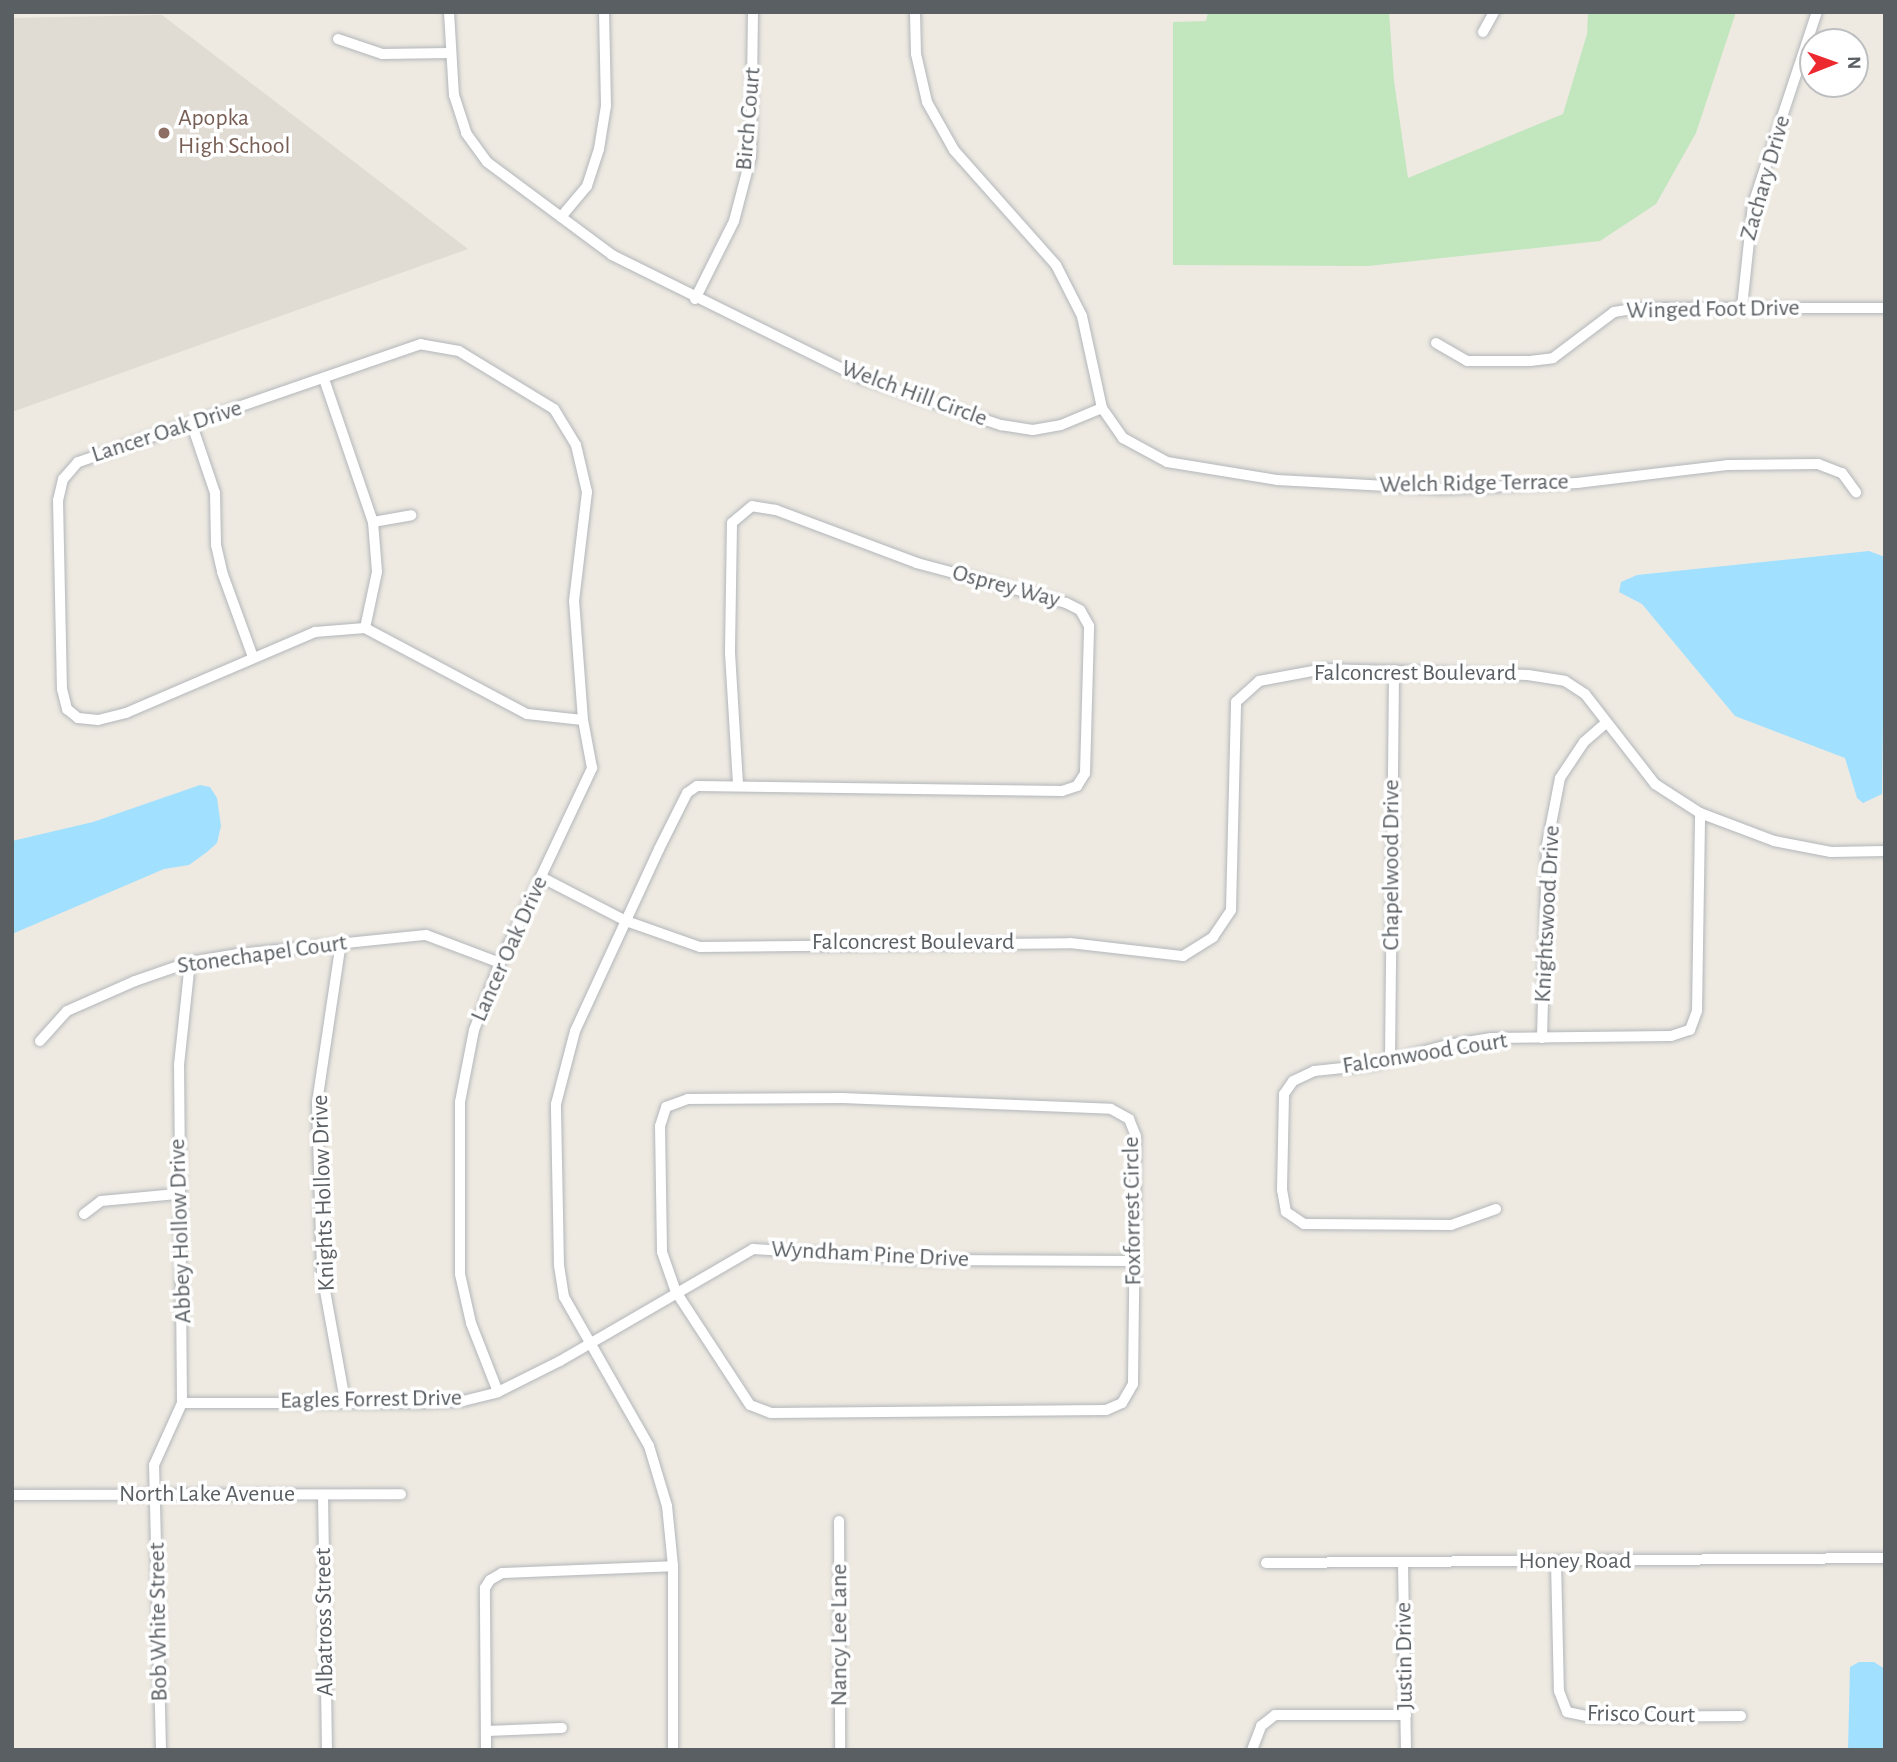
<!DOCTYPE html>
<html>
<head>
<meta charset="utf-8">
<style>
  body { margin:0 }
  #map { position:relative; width:1897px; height:1762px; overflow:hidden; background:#eeeae2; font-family:"Alegreya Sans",sans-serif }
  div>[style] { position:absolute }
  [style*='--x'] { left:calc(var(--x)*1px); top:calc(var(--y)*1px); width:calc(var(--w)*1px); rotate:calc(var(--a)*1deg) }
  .education>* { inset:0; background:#e0dbd3 }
  .green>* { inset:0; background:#c2e6be }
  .water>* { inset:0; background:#a1e0ff }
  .roads { filter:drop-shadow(0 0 2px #b3b6ba) drop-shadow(0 0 2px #b3b6ba) }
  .street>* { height:10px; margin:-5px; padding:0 5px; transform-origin:5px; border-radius:5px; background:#fff }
  .dots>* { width:19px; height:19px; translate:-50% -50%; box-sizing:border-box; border:4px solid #fff; border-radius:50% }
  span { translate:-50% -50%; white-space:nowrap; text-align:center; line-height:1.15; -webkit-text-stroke:7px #fff; paint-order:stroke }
  .education-label { font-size:24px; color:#785e54 }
  .left { translate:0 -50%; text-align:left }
  .street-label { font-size:24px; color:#5a5f63 }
  .frame { position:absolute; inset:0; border:14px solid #5a5f63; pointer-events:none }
  .north { position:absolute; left:1799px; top:28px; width:70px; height:70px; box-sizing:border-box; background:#fff; border:2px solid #bdbfc1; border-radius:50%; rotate:89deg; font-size:19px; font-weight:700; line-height:28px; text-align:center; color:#5a5f63 }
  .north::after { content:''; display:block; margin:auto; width:24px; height:32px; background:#ec292f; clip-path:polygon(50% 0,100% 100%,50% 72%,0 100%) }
</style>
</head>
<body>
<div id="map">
  <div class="education">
    <i style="clip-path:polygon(162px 15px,468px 249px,12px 412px,12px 18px)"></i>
  </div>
  <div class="green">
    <i style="clip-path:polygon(1208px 12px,1389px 12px,1394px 81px,1408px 178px,1563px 114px,1587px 34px,1588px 12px,1736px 12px,1696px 133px,1656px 204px,1600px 241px,1368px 266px,1173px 265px,1173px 22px,1206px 21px)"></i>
  </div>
  <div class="water">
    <i style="clip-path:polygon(1869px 551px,1885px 557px,1882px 794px,1863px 803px,1857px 798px,1845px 758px,1735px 716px,1642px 604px,1619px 592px,1621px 582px,1637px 575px)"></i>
    <i style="clip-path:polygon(200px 785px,210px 787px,217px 798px,221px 826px,217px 843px,207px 852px,189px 865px,164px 869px,12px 934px,12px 841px,93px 822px)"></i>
    <i style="clip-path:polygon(1859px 1662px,1874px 1662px,1885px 1669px,1885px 1750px,1848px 1750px,1850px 1667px)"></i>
  </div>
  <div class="roads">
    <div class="street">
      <i style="--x:449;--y:12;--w:83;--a:86.6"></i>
      <i style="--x:454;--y:95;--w:40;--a:72"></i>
      <i style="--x:466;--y:133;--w:36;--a:54"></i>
      <i style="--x:487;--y:162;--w:156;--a:36.6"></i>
      <i style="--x:612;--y:255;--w:278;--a:26.3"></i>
      <i style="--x:861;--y:378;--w:148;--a:18.6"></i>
      <i style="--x:1001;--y:425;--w:32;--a:9"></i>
      <i style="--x:1033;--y:430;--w:28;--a:-10"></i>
      <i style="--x:1061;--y:425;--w:44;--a:-22.5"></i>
      <i style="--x:1102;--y:408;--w:94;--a:-102.3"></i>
      <i style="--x:1082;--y:316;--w:57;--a:-117"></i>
      <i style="--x:1056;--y:265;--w:154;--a:-131.6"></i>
      <i style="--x:954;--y:150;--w:55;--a:-119.4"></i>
      <i style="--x:927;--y:102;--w:49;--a:-102.9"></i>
      <i style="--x:916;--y:54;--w:42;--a:-91.4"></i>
      <i style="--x:1483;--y:32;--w:23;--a:-61"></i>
      <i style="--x:338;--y:39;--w:46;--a:18.8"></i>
      <i style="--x:382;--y:54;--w:67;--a:-0.9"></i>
      <i style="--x:561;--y:217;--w:40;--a:-50"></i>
      <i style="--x:587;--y:186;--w:39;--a:-72"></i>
      <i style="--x:599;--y:149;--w:44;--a:-80.8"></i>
      <i style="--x:606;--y:106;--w:94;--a:-91.2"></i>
      <i style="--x:695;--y:299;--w:87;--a:-63.4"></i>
      <i style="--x:734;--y:221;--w:67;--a:-75.3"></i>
      <i style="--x:751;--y:156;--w:144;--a:-89.2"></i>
      <i style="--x:1742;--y:307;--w:104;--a:-83.9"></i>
      <i style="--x:1753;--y:204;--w:202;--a:-71.6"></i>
      <i style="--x:1436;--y:343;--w:36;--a:30"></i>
      <i style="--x:1467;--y:361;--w:63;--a:0"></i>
      <i style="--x:1530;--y:361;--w:23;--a:-7"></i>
      <i style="--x:1553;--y:358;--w:76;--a:-37"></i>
      <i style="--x:1614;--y:312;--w:26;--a:-9"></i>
      <i style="--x:1640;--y:308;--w:245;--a:0"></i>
      <i style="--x:324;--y:379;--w:151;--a:71.1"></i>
      <i style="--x:373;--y:522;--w:50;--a:85.4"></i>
      <i style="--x:377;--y:572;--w:57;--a:102.1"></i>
      <i style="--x:1102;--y:408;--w:37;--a:55"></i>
      <i style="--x:1123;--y:438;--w:50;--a:28.6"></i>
      <i style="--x:1167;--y:462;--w:111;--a:9.3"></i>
      <i style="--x:1277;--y:480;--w:165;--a:3.1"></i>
      <i style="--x:1442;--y:489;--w:135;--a:-2.5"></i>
      <i style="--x:1577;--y:483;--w:151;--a:-6.8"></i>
      <i style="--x:1727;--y:465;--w:91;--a:-0.6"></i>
      <i style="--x:1818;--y:464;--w:26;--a:21"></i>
      <i style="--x:1842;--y:473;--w:24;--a:54"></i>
      <i style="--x:192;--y:425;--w:72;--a:71.3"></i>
      <i style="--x:215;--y:493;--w:52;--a:88.9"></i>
      <i style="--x:216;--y:545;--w:28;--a:77"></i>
      <i style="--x:222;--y:572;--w:90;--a:70"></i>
      <i style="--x:373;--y:522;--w:39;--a:-10"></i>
      <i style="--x:541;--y:877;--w:96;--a:27.4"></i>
      <i style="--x:626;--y:921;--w:78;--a:19.4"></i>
      <i style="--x:700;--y:947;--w:370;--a:-0.6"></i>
      <i style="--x:1070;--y:943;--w:114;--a:6.6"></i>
      <i style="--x:1183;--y:956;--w:36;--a:-32"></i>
      <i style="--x:1213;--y:937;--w:32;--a:-56"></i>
      <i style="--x:1231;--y:910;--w:208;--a:-88.6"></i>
      <i style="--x:1236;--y:702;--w:31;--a:-42"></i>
      <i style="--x:1259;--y:681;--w:65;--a:-10.6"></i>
      <i style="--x:1323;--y:669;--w:205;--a:1.7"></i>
      <i style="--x:1528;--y:675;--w:37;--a:9"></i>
      <i style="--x:1565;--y:681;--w:24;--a:33"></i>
      <i style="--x:1585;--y:694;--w:114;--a:52.1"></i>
      <i style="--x:1655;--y:784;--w:54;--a:32.8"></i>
      <i style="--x:1700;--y:813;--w:79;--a:20.7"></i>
      <i style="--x:1774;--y:841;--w:58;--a:10.9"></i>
      <i style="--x:1831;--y:852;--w:54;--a:-1.1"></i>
      <i style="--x:341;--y:942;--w:163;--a:98.5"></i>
      <i style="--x:317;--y:1103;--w:171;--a:88.3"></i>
      <i style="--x:322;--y:1274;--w:129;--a:79.7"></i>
      <i style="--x:1542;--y:1038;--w:193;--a:-88.5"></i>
      <i style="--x:1547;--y:845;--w:68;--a:-79"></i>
      <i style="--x:1560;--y:778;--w:43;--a:-56.3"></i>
      <i style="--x:1584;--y:742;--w:28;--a:-41"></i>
      <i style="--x:40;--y:1041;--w:40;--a:-48"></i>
      <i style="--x:67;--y:1011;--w:74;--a:-23.8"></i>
      <i style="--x:135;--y:981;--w:58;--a:-19.1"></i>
      <i style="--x:190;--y:962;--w:49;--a:-9.5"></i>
      <i style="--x:238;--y:954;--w:189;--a:-5.8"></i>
      <i style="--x:426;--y:935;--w:79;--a:20.7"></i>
      <i style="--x:1390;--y:1059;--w:389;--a:-89.4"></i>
      <i style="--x:842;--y:1098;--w:269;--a:2.3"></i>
      <i style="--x:1111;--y:1109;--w:21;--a:29"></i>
      <i style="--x:1129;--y:1119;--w:18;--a:68"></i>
      <i style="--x:1136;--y:1136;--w:248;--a:90.7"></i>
      <i style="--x:1133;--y:1384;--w:22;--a:120"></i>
      <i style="--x:1122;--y:1403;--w:17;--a:156"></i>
      <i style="--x:1106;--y:1410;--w:335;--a:179.5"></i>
      <i style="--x:771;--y:1413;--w:22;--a:-159"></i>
      <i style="--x:750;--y:1405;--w:135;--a:-123.2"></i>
      <i style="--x:676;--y:1292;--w:42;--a:-109.3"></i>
      <i style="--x:662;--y:1252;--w:126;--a:-90.9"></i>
      <i style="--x:660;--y:1126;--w:20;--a:-72"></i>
      <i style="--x:666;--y:1107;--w:23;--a:-20"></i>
      <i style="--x:688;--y:1099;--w:154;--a:-0.4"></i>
      <i style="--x:1496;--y:1209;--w:48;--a:160.4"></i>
      <i style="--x:1451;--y:1225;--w:147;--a:-179.6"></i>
      <i style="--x:1304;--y:1224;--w:22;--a:-146"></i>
      <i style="--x:1286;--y:1212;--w:22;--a:-100"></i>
      <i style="--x:1282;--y:1190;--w:96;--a:-88.8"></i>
      <i style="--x:1284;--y:1094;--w:16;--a:-55"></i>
      <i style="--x:1293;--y:1081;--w:23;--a:-25"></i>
      <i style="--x:1314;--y:1071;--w:58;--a:-5.9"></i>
      <i style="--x:1372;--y:1065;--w:79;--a:-14.7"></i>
      <i style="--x:1448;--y:1045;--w:44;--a:-9.2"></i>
      <i style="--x:1491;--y:1038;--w:180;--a:-0.6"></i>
      <i style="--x:1671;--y:1036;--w:20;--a:-18"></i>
      <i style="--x:1690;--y:1030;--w:20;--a:-70"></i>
      <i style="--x:1697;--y:1011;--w:198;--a:-89.1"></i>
      <i style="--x:84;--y:1214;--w:21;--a:-37"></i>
      <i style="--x:101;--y:1201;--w:76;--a:-5.3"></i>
      <i style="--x:498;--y:1392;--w:74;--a:-111.4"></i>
      <i style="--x:471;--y:1323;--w:50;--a:-102.7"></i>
      <i style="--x:460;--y:1274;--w:172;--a:-90"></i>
      <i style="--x:460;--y:1102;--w:73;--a:-79"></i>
      <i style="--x:474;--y:1030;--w:72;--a:-68.8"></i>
      <i style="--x:500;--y:963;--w:216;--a:-64.7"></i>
      <i style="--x:592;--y:768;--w:49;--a:-100.6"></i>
      <i style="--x:583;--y:720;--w:119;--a:-94.3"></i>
      <i style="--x:574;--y:601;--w:110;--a:-83.2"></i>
      <i style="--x:587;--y:492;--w:48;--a:-103.2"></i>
      <i style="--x:576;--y:445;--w:42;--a:-121.4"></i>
      <i style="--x:554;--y:409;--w:111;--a:-148.6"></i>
      <i style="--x:459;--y:351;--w:39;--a:-170"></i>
      <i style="--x:421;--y:344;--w:363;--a:161"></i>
      <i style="--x:78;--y:462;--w:23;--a:131"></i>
      <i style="--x:63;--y:479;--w:22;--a:103"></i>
      <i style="--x:58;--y:500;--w:189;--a:88.8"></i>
      <i style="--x:62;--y:689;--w:21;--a:76"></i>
      <i style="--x:67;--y:709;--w:14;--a:39"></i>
      <i style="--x:78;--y:718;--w:20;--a:6"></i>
      <i style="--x:98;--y:720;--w:29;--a:-14"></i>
      <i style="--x:126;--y:713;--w:206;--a:-23.2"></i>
      <i style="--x:315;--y:632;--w:50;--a:-4.6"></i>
      <i style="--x:365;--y:628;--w:183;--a:28"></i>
      <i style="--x:527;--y:714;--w:56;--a:6.1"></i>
      <i style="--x:182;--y:1403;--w:241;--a:0"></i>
      <i style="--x:423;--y:1403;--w:40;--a:-2.9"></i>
      <i style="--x:463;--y:1401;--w:36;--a:-14"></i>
      <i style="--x:498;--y:1392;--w:69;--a:-26.6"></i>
      <i style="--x:560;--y:1361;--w:223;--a:-30.1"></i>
      <i style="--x:753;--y:1249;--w:180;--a:3.5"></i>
      <i style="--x:933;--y:1260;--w:201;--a:0.3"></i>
      <i style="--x:12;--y:1495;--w:389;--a:-0.1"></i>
      <i style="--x:323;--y:1495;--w:255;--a:89.1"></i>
      <i style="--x:839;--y:1521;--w:229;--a:89.7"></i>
      <i style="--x:1403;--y:1562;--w:188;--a:89.1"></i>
      <i style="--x:1556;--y:1562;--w:129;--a:88.7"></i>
      <i style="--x:1559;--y:1691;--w:22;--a:69"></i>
      <i style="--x:1567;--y:1712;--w:25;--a:12"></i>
      <i style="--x:1591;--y:1717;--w:150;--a:-0.4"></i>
      <i style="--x:1266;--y:1563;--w:619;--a:-0.46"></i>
      <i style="--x:486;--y:1731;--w:76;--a:-2.3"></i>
      <i style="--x:161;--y:1750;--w:285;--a:-91.4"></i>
      <i style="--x:154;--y:1465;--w:68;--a:-65.7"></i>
      <i style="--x:182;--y:1403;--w:338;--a:-90.5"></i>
      <i style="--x:179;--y:1065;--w:104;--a:-83.9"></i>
      <i style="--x:486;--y:1750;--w:162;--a:-90.4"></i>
      <i style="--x:485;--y:1588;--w:9;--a:-58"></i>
      <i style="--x:490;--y:1580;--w:14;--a:-30"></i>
      <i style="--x:502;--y:1573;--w:171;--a:-2.3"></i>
      <i style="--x:673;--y:1750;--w:184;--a:-90"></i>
      <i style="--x:673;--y:1566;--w:60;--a:-95.7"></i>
      <i style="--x:667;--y:1506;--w:63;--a:-106.7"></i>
      <i style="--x:649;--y:1446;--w:172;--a:-119.7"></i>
      <i style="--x:564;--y:1297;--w:31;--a:-99"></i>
      <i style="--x:559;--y:1266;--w:162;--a:-91.1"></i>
      <i style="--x:556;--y:1104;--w:75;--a:-75.4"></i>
      <i style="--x:575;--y:1031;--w:200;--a:-65.2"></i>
      <i style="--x:659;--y:849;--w:63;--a:-63.4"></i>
      <i style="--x:687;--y:793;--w:12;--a:-35"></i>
      <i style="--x:697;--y:786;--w:365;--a:0.8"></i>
      <i style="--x:1062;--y:791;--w:16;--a:-18"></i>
      <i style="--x:1077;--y:786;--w:15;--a:-58"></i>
      <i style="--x:1085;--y:773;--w:147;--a:-88.4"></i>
      <i style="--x:1089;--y:626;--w:18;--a:-119"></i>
      <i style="--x:1080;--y:610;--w:16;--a:-153"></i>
      <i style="--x:1066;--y:603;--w:154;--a:-165"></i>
      <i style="--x:917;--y:563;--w:151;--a:-159.4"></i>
      <i style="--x:776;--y:510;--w:24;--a:-171"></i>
      <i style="--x:752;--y:506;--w:26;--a:140"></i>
      <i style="--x:732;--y:523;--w:130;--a:90.9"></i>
      <i style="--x:730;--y:653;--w:132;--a:86.5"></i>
      <i style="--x:1252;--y:1750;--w:26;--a:-69"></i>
      <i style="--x:1261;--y:1726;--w:18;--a:-38"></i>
      <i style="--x:1275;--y:1715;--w:131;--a:0"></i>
    </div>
  </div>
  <div class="dots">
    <i style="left:164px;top:133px;background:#8d6e63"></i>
  </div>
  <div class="education-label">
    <span class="left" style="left:178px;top:133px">Apopka<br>High School</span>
  </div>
  <div class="street-label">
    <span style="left:749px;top:119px;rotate:-85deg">Birch Court</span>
    <span style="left:1766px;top:178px;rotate:-74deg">Zachary Drive</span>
    <span style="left:1713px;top:310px;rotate:-1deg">Winged Foot Drive</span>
    <span style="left:914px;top:394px;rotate:20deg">Welch Hill Circle</span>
    <span style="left:167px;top:432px;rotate:-18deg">Lancer Oak Drive</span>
    <span style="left:1474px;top:484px;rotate:-1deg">Welch Ridge Terrace</span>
    <span style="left:1006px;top:587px;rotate:15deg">Osprey Way</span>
    <span style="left:1415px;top:674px">Falconcrest Boulevard</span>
    <span style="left:1392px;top:865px;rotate:-90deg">Chapelwood Drive</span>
    <span style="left:1548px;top:914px;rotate:-87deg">Knightswood Drive</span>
    <span style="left:913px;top:943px">Falconcrest Boulevard</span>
    <span style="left:510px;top:949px;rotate:-66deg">Lancer Oak Drive</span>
    <span style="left:262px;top:955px;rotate:-8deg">Stonechapel Court</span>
    <span style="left:1425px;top:1054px;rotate:-9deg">Falconwood Court</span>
    <span style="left:324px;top:1193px;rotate:-92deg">Knights Hollow Drive</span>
    <span style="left:1133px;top:1211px;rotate:-91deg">Foxforrest Circle</span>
    <span style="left:181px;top:1231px;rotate:-92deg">Abbey Hollow Drive</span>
    <span style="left:870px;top:1255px;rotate:3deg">Wyndham Pine Drive</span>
    <span style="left:371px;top:1400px;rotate:-1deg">Eagles Forrest Drive</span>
    <span style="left:207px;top:1495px">North Lake Avenue</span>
    <span style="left:1575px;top:1562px">Honey Road</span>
    <span style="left:159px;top:1622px;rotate:-91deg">Bob White Street</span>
    <span style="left:325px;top:1622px;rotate:-91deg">Albatross Street</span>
    <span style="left:840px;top:1635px;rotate:-90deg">Nancy Lee Lane</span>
    <span style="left:1405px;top:1656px;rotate:-91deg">Justin Drive</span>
    <span style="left:1641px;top:1715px;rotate:1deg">Frisco Court</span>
  </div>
  <div class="frame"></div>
  <div class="north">N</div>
</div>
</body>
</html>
